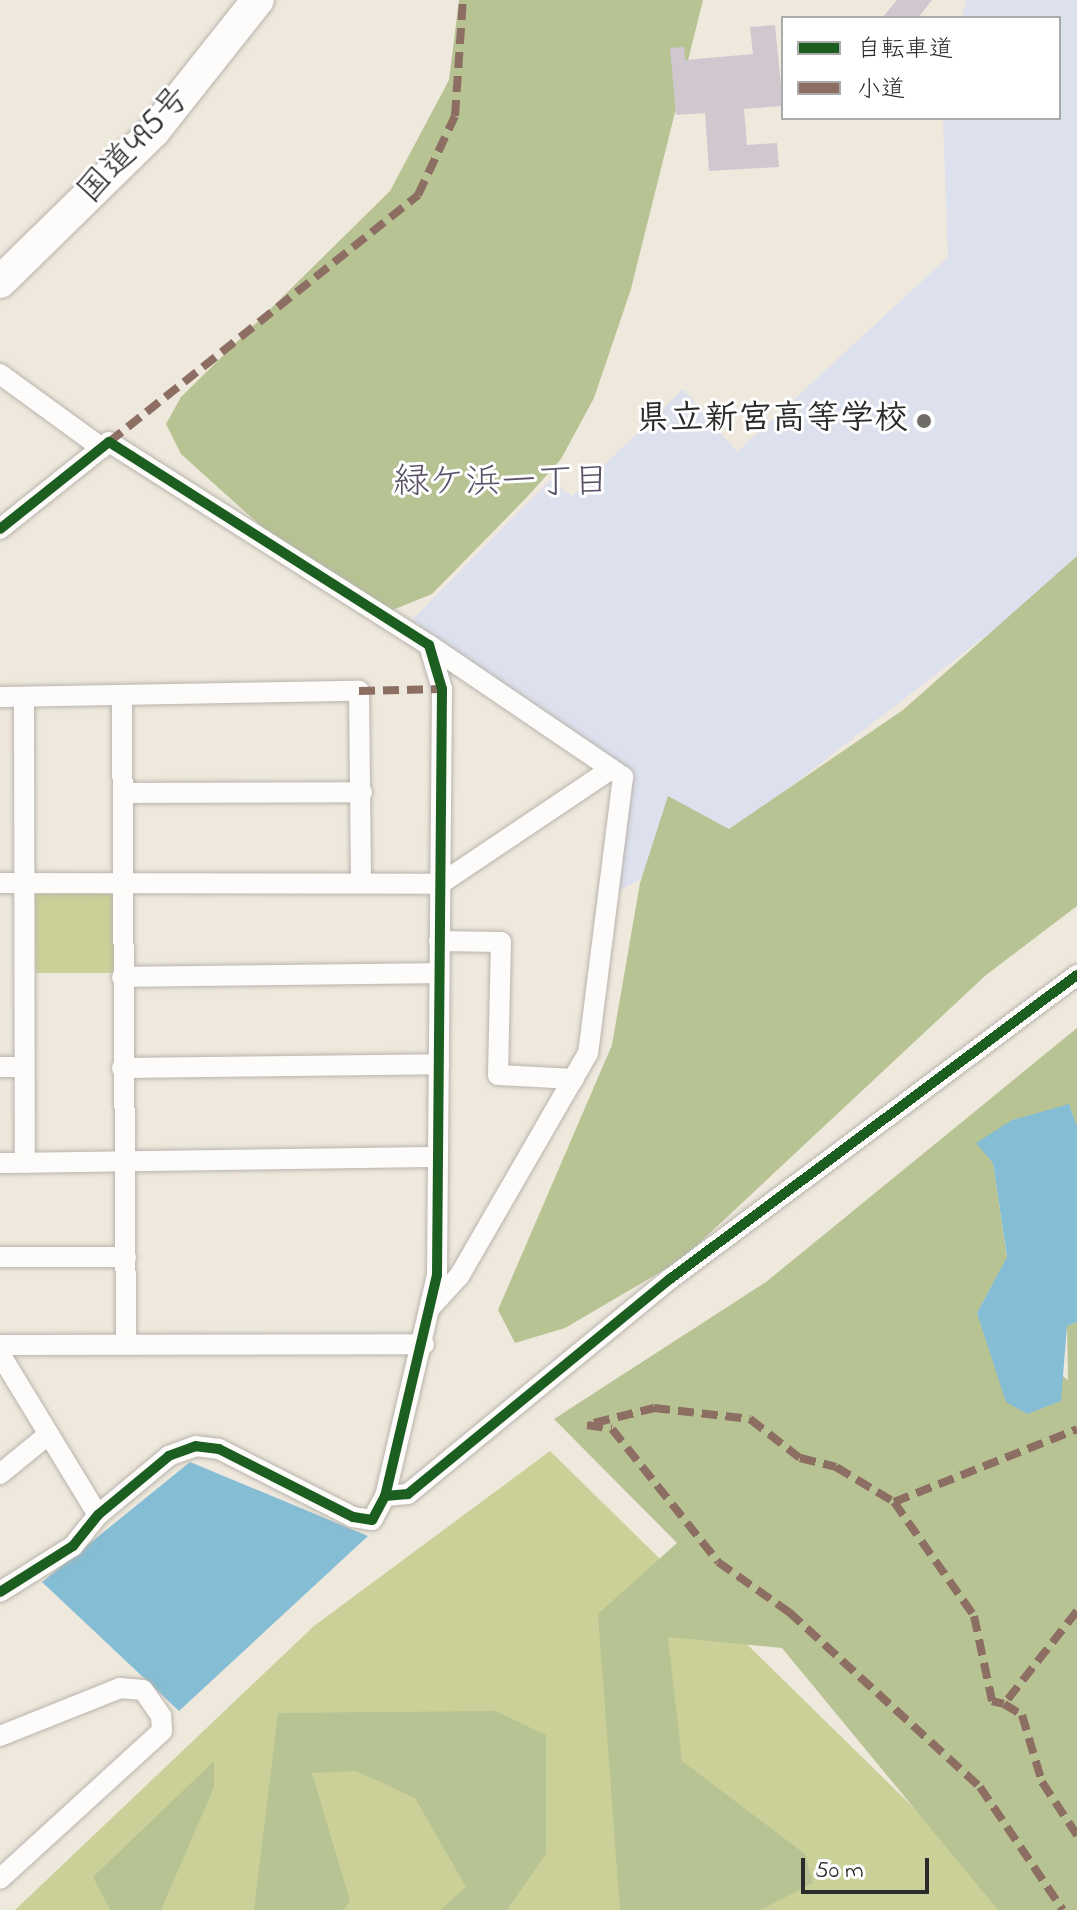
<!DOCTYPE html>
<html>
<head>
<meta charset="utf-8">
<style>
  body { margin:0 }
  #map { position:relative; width:1077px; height:1910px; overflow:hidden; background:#efe8dd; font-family:"Indie Flower","Klee One",sans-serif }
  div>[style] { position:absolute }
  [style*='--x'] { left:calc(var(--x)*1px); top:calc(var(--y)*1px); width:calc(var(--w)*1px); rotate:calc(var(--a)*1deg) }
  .built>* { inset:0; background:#dde0ed }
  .green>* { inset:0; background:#cbd098 }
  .forest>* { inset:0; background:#b7c393 }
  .water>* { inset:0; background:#85bdd5 }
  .building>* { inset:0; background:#d0c7cf }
  .roads { filter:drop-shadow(0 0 2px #b8b4ad) drop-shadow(0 0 2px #b8b4ad) }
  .minor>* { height:20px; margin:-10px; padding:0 10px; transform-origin:10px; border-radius:10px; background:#fdfcfa }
  .trunk>* { height:32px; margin:-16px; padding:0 16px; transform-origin:16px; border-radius:16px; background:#fdfcfa }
  .quiet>* { height:8px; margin-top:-4px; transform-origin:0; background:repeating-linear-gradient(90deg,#8d6e63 0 16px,transparent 0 24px) }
  .cycleway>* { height:10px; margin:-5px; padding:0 5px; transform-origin:5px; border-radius:5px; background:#1b5e20 }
  .dots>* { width:22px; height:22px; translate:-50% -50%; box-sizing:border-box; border:4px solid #fff; border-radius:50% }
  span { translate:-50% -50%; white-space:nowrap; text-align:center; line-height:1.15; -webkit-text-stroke:6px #fff; paint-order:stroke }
  .street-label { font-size:34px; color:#2b2b2b }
  .poi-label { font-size:34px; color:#2b2b2b; font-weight:700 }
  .right { translate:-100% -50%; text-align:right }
  .neighbourhood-label { font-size:36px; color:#5a5168 }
  .legend { position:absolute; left:781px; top:16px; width:280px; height:104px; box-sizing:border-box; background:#fff; border:2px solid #aaa; margin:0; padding:10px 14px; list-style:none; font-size:24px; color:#2b2b2b }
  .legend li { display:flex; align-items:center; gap:16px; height:40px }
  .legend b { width:40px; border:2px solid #aaa }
  .scale { position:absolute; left:801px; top:1858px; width:128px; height:36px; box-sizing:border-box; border:4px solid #2b2b2b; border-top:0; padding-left:10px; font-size:24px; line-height:28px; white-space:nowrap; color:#2b2b2b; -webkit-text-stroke:6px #fff; paint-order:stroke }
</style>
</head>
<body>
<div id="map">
  <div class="built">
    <i style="clip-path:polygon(966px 0,1077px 0,1077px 565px,759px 811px,607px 898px,630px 776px,412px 620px,550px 480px,572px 496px,683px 389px,737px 452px,948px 257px,943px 118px,1059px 118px,1059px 18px,962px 18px)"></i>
  </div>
  <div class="green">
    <i style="clip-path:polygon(116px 893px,116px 973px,36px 973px,35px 894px)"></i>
    <i style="clip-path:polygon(550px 1451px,1018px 1910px,15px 1910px,314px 1626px)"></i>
  </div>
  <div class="forest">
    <i style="clip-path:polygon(459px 0,703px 0,631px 289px,594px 398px,561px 459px,529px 495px,432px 594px,390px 611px,323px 582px,181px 454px,166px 424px,181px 397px,390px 191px,449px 80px)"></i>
    <i style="clip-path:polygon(1077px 556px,1077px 906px,986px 975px,681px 1260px,565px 1328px,515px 1343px,498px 1310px,612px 1045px,640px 883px,668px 796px,729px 829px,903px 710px)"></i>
    <i style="clip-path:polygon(1077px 1028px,1077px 1126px,1069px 1105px,993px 1163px,1007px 1258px,977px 1313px,1068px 1380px,1067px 1326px,1077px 1322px,1077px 1910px,998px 1910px,782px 1648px,668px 1637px,682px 1761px,805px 1854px,813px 1883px,760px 1910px,620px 1910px,598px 1614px,677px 1543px,554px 1419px,766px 1282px)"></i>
    <i style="clip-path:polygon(495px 1711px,546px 1735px,546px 1854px,507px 1910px,440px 1910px,466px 1887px,415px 1798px,356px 1771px,312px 1773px,350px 1901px,343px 1910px,254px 1910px,278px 1713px)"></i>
    <i style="clip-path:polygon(214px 1761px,214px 1787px,161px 1910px,110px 1910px,93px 1877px)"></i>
  </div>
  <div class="water">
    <i style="clip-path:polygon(1069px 1104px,1077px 1126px,1077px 1322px,1067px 1326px,1061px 1401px,1027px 1414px,1006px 1402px,977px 1313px,1007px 1257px,993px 1163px,976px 1143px,1012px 1120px)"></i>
    <i style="clip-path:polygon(190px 1462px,368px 1536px,179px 1711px,42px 1582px)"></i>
  </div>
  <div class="building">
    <i style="clip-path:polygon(897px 0,932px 0,918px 18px,882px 18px)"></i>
    <i style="clip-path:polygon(775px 25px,783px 106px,744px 109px,747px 145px,777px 143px,779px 167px,709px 171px,705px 113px,676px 115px,670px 48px,684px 47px,685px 60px,753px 54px,750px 27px)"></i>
  </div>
  <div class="roads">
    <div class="minor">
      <i style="--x:0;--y:374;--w:126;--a:36"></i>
      <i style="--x:0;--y:529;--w:139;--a:-38.6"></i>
      <i style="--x:109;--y:442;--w:379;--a:32.4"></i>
      <i style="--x:429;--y:645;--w:46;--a:73.5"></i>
      <i style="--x:442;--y:689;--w:586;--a:90.49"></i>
      <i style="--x:437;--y:1275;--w:227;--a:103.2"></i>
      <i style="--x:385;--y:1496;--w:27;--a:118"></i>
      <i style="--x:372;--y:1520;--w:19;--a:-171"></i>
      <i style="--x:353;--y:1517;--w:150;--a:-153.1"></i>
      <i style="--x:219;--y:1449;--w:23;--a:-173"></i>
      <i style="--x:196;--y:1446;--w:29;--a:160"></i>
      <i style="--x:169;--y:1456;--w:92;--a:140.3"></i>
      <i style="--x:98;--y:1515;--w:40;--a:129"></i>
      <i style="--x:73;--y:1546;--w:86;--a:147.8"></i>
      <i style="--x:429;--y:645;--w:235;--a:34.2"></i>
      <i style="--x:623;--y:777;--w:278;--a:97.2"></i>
      <i style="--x:588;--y:1053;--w:258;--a:120"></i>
      <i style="--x:459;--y:1276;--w:42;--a:132.1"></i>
      <i style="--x:122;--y:696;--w:648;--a:89.65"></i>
      <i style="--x:0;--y:697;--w:359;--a:-1"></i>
      <i style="--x:359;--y:691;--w:192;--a:89.4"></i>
      <i style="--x:24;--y:697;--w:466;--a:89.9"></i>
      <i style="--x:123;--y:793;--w:239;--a:-0.2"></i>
      <i style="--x:0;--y:883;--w:440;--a:0.1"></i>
      <i style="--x:440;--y:884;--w:206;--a:-33.9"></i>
      <i style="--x:439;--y:941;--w:62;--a:0.9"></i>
      <i style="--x:501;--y:942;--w:133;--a:91.3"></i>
      <i style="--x:498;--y:1075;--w:76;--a:3"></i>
      <i style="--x:122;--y:977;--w:317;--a:-0.7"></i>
      <i style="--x:0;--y:1067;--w:23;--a:0"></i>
      <i style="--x:122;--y:1068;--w:317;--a:-0.7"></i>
      <i style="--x:0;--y:1163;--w:438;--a:-0.8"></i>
      <i style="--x:0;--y:1257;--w:126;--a:0"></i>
      <i style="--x:0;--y:1345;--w:424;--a:-0.1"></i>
      <i style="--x:0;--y:1354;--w:188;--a:58.7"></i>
      <i style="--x:0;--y:1474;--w:63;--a:-39.2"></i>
      <i style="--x:385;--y:1496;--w:23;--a:-5"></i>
      <i style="--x:408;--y:1494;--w:339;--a:-39.4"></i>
      <i style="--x:670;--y:1279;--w:508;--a:-36.76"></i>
      <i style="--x:0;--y:1736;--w:129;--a:-21.8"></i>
      <i style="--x:120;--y:1688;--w:23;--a:5"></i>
      <i style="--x:143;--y:1690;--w:32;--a:55"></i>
      <i style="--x:161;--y:1716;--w:15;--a:86"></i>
      <i style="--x:162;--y:1731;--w:219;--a:137.6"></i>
    </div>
    <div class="trunk">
      <i style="--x:0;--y:282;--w:216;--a:-44.4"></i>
      <i style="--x:154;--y:131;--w:167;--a:-51.6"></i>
    </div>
  </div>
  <div class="quiet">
    <i style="--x:109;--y:442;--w:396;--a:-38.6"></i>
    <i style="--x:418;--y:195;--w:87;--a:-64.9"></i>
    <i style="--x:455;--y:116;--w:116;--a:-86.1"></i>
    <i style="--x:359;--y:691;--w:83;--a:-1.4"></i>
    <i style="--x:594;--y:1423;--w:62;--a:-14"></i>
    <i style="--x:654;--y:1408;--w:97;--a:6.5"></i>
    <i style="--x:750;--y:1419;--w:63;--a:38"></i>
    <i style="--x:800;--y:1458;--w:37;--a:14"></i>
    <i style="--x:836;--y:1467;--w:68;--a:31.1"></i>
    <i style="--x:894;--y:1502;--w:139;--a:54.9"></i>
    <i style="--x:974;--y:1616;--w:87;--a:78"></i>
    <i style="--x:992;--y:1701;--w:12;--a:14"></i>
    <i style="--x:587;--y:1425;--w:25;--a:9"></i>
    <i style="--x:612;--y:1429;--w:170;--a:51.4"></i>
    <i style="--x:718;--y:1562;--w:87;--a:35.2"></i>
    <i style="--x:789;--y:1612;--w:259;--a:42.5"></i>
    <i style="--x:980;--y:1787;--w:148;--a:56"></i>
    <i style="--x:894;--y:1502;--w:197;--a:-21.7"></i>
    <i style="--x:1077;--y:1611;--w:118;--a:128.1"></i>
    <i style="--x:1004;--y:1704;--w:21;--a:31"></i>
    <i style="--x:1022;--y:1715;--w:70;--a:73.4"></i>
    <i style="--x:1042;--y:1782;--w:64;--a:56.6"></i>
  </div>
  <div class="cycleway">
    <i style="--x:0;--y:529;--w:139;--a:-38.6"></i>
    <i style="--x:109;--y:442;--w:379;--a:32.4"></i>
    <i style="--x:429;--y:645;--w:46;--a:73.5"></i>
    <i style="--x:442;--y:689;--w:586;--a:90.49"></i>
    <i style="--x:437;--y:1275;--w:227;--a:103.2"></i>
    <i style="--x:385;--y:1496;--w:27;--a:118"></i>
    <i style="--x:372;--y:1520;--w:19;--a:-171"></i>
    <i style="--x:353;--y:1517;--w:150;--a:-153.1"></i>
    <i style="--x:219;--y:1449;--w:23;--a:-173"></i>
    <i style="--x:196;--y:1446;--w:29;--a:160"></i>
    <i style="--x:169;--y:1456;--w:92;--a:140.3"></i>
    <i style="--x:98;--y:1515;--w:40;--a:129"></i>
    <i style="--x:73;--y:1546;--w:86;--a:147.8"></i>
    <i style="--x:385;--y:1496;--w:23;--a:-5"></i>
    <i style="--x:408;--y:1494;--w:339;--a:-39.4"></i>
    <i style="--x:670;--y:1279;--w:508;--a:-36.76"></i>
  </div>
  <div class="dots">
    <i style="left:924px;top:421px;background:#706d69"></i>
  </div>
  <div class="street-label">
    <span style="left:135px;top:146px;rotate:-47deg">国道495号</span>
  </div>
  <div class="poi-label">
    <span class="right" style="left:908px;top:421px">県立新宮高等学校</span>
  </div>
  <div class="neighbourhood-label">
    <span style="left:501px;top:484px">緑ケ浜一丁目</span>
  </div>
  <ul class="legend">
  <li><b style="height:10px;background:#1b5e20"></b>自転車道</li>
  <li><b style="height:10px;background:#8d6e63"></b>小道</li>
  </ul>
  <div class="scale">50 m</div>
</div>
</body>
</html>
